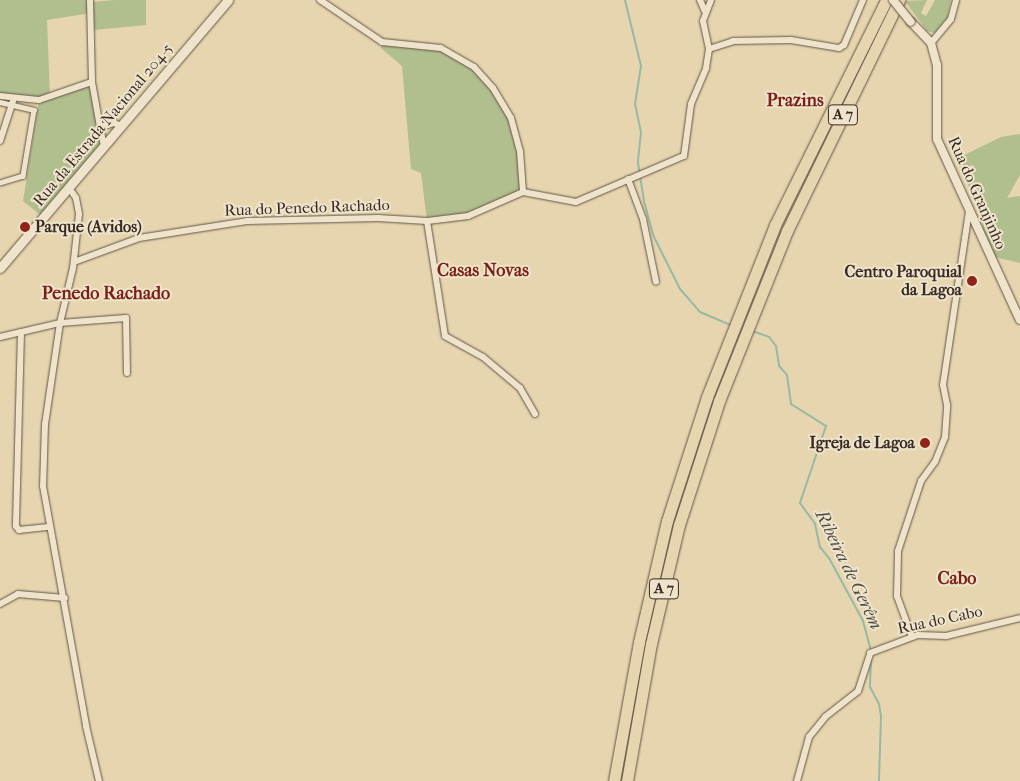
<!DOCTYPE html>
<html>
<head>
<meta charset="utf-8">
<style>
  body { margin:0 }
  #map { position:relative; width:1020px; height:781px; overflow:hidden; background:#e6d5af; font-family:"IM FELL French Canon",serif }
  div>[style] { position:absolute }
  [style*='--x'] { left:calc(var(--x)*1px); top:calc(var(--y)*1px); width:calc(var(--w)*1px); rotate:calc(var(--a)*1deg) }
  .green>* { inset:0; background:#b1be8e }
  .stream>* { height:2px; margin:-1px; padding:0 1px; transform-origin:1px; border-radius:1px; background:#97b9a5 }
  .roads { filter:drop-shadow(0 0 1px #635446) drop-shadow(0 0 1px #635446) }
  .pedestrian>* { height:4.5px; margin:-2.25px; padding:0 2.25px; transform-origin:2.25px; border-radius:2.25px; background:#efe4cb }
  .minor>* { height:6px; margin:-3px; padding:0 3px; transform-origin:3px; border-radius:3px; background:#efe4cb }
  .tertiary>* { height:8px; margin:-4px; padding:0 4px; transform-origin:4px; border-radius:4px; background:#efe4cb }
  .secondary>* { height:9px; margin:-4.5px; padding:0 4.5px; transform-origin:4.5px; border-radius:4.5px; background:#efe4cb }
  .motorway>* { height:11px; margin:-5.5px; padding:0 5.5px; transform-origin:5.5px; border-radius:5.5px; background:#e6d5af }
  .bridges { filter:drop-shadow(0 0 1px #635446) drop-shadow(0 0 1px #635446) }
  .tertiary-bridge>* { height:8px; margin:-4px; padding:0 4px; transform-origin:4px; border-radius:4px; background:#efe4cb }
  .dots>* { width:14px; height:14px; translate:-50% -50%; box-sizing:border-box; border:2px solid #efe4cb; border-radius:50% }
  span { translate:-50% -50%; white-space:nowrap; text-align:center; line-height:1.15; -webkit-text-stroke:4px #efe4cb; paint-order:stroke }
  .shield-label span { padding:1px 4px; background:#efe4cb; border:1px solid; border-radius:4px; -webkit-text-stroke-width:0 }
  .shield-label { font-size:15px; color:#372923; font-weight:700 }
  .street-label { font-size:16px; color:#372923 }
  .poi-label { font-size:16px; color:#372923; font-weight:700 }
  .left { translate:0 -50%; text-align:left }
  .right { translate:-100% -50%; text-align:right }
  .neighbourhood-label { font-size:18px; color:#7a1f14; font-weight:700 }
  .water-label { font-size:18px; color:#4f4d44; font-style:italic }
</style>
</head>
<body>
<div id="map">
  <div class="green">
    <i style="clip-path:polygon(0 0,90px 0,91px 13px,47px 20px,50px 97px,92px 82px,104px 146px,44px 218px,23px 201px,39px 101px,0 96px)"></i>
    <i style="clip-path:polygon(114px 0,146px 0,146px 25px,94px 30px,93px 2px)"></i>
    <i style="clip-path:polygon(927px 0,921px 13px,926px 16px,935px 0,951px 0,947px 18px,935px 33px,927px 31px,905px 1px)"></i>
    <i style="clip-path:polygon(382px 42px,441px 48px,474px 67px,511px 118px,520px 151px,523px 192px,478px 212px,427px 221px,421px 173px,411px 169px,402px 66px,381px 48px)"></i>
    <i style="clip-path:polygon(1020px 134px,1020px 175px,1007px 198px,1020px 196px,1020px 263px,994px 257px,983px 233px,982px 214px,956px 159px,1001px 137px)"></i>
  </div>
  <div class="stream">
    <i style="--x:625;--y:0;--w:68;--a:76.4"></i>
    <i style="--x:641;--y:66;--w:38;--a:99"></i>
    <i style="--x:635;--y:104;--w:29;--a:78"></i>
    <i style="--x:641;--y:132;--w:31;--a:96"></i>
    <i style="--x:638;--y:163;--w:38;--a:81"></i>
    <i style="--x:644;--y:201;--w:35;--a:75"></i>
    <i style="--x:653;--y:235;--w:60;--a:63.4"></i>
    <i style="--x:680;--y:289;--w:30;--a:49"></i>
    <i style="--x:700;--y:312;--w:33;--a:23"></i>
    <i style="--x:752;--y:331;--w:18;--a:19"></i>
    <i style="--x:769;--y:337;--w:11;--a:52"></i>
    <i style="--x:776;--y:346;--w:20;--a:81"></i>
    <i style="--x:779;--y:366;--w:12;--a:48"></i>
    <i style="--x:787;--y:375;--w:29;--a:82"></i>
    <i style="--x:791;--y:404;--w:41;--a:32.2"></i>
    <i style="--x:826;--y:426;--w:81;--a:108.7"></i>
    <i style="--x:800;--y:503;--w:26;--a:54"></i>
    <i style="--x:815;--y:524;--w:24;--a:78"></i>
    <i style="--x:820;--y:547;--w:14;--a:51"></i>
    <i style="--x:829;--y:558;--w:72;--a:61.6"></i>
    <i style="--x:863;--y:621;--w:28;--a:75"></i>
    <i style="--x:871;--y:657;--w:30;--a:92"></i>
    <i style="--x:870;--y:687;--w:19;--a:62"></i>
    <i style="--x:879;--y:704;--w:12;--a:81"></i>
    <i style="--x:881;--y:716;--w:65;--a:91.8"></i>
  </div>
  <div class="roads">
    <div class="pedestrian">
      <i style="--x:0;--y:102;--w:35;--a:13"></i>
      <i style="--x:34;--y:110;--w:67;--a:99.5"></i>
      <i style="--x:23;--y:176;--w:24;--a:163"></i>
    </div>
    <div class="minor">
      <i style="--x:90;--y:0;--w:82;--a:88.6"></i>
      <i style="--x:92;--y:82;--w:46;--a:79.9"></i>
      <i style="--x:320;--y:0;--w:75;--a:34.1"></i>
      <i style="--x:382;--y:42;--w:59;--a:5.8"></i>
      <i style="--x:441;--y:48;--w:38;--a:30"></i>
      <i style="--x:474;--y:67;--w:28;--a:48"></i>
      <i style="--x:493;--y:88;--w:35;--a:59"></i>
      <i style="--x:511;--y:118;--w:34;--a:75"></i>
      <i style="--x:520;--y:151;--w:41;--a:85.8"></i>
      <i style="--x:700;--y:0;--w:12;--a:66"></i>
      <i style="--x:931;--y:43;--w:31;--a:-50"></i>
      <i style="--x:951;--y:19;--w:20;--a:-75"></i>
      <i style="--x:709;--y:49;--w:25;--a:-18"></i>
      <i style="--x:733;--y:41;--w:58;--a:-1"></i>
      <i style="--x:791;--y:40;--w:49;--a:9.5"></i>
      <i style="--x:839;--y:48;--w:6;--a:-31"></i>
      <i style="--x:844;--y:45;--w:49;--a:-67.1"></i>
      <i style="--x:0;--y:96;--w:39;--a:6"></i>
      <i style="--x:39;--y:100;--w:56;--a:-18.8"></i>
      <i style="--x:0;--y:141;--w:45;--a:-72"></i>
      <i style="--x:104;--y:146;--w:19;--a:-102"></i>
      <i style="--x:100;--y:127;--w:15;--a:-16"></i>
      <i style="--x:114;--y:123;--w:8;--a:23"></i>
      <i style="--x:628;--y:179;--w:43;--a:69.4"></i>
      <i style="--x:643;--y:219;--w:64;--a:78.3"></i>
      <i style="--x:69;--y:188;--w:12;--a:55"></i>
      <i style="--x:76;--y:198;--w:16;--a:79"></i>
      <i style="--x:79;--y:214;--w:54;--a:96.3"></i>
      <i style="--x:73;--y:268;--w:57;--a:103.3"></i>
      <i style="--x:60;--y:323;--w:102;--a:98.4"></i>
      <i style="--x:45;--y:424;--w:62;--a:91.8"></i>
      <i style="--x:43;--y:486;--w:244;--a:79.8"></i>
      <i style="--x:86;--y:726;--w:57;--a:76.7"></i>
      <i style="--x:523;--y:192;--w:60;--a:156.4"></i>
      <i style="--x:468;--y:216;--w:41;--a:173"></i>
      <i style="--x:427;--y:221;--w:116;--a:81.1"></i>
      <i style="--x:445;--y:336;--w:43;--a:28.9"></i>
      <i style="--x:483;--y:357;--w:48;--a:40"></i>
      <i style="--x:520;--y:388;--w:30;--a:60"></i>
      <i style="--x:523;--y:192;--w:54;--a:10.7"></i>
      <i style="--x:576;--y:202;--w:117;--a:-23.1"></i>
      <i style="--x:684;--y:156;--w:52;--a:-82.3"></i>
      <i style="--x:691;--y:104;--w:39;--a:-67"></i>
      <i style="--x:706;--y:68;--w:19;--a:-81"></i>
      <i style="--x:709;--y:49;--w:29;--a:-102"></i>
      <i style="--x:703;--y:21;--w:22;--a:-69"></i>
      <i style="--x:74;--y:262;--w:69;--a:-20.3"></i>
      <i style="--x:139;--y:238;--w:109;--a:-8.9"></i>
      <i style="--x:247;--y:221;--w:131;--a:-1.3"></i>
      <i style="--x:378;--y:218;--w:49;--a:3.5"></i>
      <i style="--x:21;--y:332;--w:194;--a:91.5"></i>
      <i style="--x:16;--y:526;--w:5;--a:53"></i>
      <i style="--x:19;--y:530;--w:30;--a:-6"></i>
      <i style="--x:0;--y:337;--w:62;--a:-13.1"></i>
      <i style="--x:60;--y:323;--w:66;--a:-4.3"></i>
      <i style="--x:126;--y:318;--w:55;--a:89"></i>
      <i style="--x:0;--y:604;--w:21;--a:-29"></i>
      <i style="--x:18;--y:594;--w:47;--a:4.9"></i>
      <i style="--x:912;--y:637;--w:44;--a:-110.1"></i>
      <i style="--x:897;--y:596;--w:45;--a:-88.7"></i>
      <i style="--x:898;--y:551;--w:74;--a:-71.8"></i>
      <i style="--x:921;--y:481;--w:24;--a:-54"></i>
      <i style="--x:935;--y:462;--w:27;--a:-68"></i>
      <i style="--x:945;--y:437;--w:32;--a:-86"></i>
      <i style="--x:947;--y:405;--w:20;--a:-101"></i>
      <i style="--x:943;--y:385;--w:175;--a:-81.5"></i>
      <i style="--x:797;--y:781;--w:46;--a:-74.7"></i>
      <i style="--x:809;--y:737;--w:26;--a:-51"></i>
      <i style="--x:825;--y:717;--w:42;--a:-38.2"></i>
      <i style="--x:858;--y:691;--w:40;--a:-72"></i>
      <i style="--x:870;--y:653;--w:51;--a:-20.6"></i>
      <i style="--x:918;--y:635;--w:28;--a:2"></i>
      <i style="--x:946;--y:636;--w:76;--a:-13.7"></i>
    </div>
    <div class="tertiary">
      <i style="--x:911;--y:22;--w:29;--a:46"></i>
      <i style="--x:931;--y:43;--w:23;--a:75"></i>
      <i style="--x:937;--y:65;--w:74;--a:90"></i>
      <i style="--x:937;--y:139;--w:199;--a:65.4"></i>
    </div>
    <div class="secondary">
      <i style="--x:0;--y:268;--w:352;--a:-49.6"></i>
    </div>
    <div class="motorway">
      <i style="--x:614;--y:781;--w:141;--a:-79.8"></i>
      <i style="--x:639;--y:642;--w:124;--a:-77"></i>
      <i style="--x:667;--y:521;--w:130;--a:-72.1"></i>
      <i style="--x:707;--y:397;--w:185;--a:-68.4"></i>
      <i style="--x:775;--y:225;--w:251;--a:-63.7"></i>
      <i style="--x:627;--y:781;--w:139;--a:-80.1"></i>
      <i style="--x:651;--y:644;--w:122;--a:-76.8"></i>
      <i style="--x:679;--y:525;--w:130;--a:-72.1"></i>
      <i style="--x:719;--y:401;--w:183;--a:-68.2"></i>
      <i style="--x:787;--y:231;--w:257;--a:-64.1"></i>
    </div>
  </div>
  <div class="bridges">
    <div class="tertiary-bridge">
      <i style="--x:893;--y:0;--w:28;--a:51"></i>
    </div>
  </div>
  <div class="dots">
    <i style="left:25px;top:227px;background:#8f2418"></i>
    <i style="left:972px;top:281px;background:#8f2418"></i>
    <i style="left:925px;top:443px;background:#8f2418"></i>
  </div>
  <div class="shield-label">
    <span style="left:843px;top:115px">A 7</span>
    <span style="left:664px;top:589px">A 7</span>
  </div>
  <div class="street-label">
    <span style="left:103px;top:125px;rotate:-50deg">Rua da Estrada Nacional 204-5</span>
    <span style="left:977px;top:193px;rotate:66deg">Rua do Granjinho</span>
    <span style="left:307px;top:208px;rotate:-2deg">Rua do Penedo Rachado</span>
    <span style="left:940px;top:620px;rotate:-12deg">Rua do Cabo</span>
  </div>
  <div class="poi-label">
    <span class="left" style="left:35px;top:227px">Parque (Avidos)</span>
    <span class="right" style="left:962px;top:281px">Centro Paroquial<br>da Lagoa</span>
    <span class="right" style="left:915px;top:443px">Igreja de Lagoa</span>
  </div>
  <div class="neighbourhood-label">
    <span style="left:795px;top:101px">Prazins</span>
    <span style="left:483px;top:271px">Casas Novas</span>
    <span style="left:106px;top:294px">Penedo Rachado</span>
    <span style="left:957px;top:579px">Cabo</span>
  </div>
  <div class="water-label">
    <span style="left:848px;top:570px;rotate:64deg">Ribeira de Gerêm</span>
  </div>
</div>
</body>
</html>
